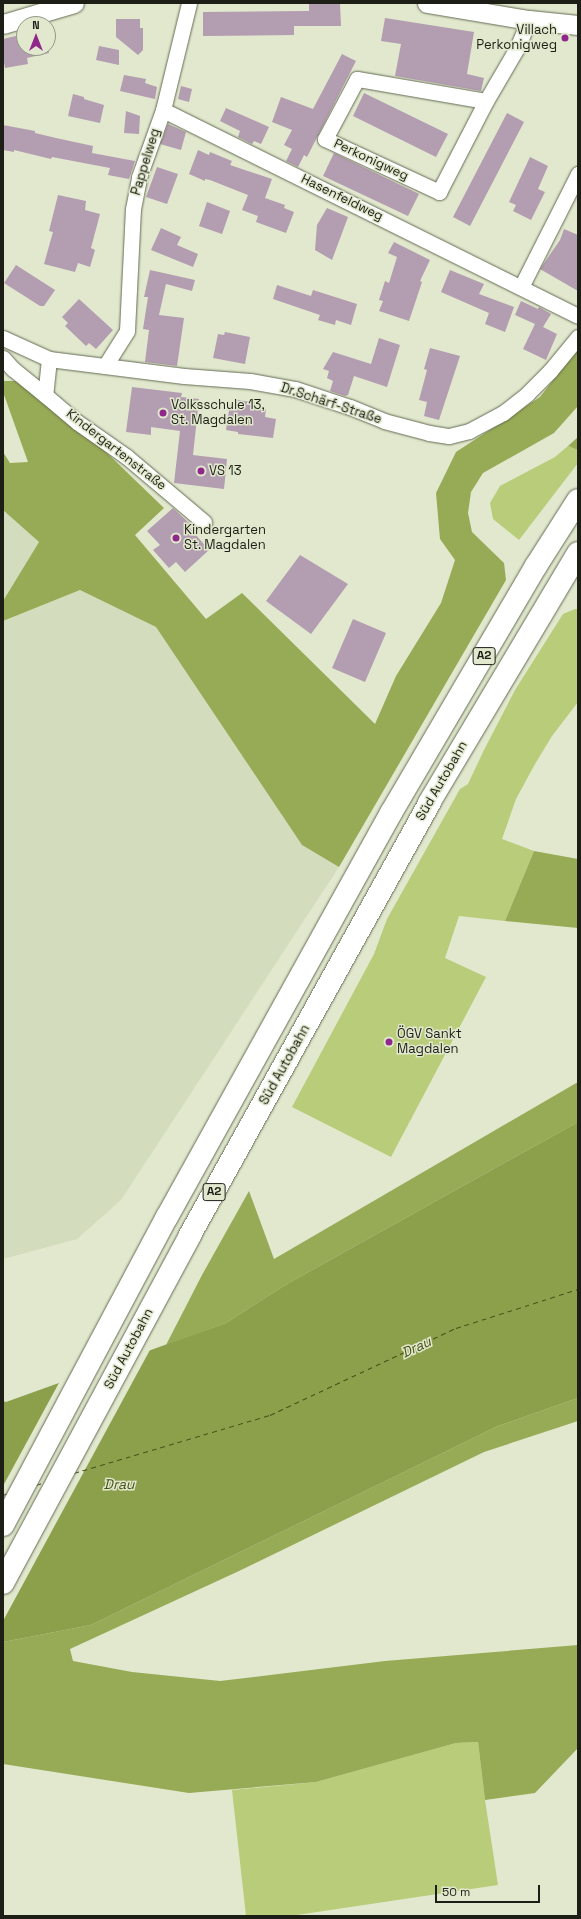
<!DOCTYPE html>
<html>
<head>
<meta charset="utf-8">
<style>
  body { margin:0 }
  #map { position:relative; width:581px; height:1919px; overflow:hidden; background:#e1e8ce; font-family:"Space Grotesk",sans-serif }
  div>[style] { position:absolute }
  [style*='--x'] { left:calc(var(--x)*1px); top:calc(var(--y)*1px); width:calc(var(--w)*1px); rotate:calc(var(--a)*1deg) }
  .built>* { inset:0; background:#d3dcbc }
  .green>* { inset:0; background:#b8cc79 }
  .forest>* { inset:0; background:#97aa55 }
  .water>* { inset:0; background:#8c9f4b }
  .pier>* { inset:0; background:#e1e8ce }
  .ferry>* { height:1px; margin-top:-0.5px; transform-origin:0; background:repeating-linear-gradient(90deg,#465215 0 5px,transparent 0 9px) }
  .building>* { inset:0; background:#b39db0 }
  .roads { filter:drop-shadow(0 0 1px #646b53) drop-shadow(0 0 1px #646b53) }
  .minor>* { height:15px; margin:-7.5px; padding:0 7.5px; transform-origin:7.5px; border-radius:7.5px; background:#fff }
  .tertiary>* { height:19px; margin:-9.5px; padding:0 9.5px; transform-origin:9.5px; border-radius:9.5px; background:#fff }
  .motorway>* { height:22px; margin:-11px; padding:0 11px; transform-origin:11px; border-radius:11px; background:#fff }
  .dots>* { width:11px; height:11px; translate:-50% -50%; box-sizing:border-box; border:2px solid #e1e8ce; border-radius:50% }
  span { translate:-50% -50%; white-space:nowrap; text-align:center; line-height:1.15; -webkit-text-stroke:3px #e1e8ce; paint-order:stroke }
  .shield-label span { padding:1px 3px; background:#e1e8ce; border:1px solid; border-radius:3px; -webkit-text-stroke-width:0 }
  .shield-label { font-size:12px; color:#1d1f16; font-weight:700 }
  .poi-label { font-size:13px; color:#1d1f16 }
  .right { translate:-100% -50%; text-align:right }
  .left { translate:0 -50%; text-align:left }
  .street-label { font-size:13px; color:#1d1f16 }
  .water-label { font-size:14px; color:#465215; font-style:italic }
  .frame { position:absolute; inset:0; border:4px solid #1d1f16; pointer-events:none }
  .north { position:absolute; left:16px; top:16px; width:40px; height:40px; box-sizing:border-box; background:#e1e8ce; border:1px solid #939884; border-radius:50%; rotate:0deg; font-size:11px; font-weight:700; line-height:16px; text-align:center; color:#1d1f16 }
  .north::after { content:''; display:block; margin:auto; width:14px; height:18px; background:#90278b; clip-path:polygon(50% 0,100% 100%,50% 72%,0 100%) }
  .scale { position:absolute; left:435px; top:1885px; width:105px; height:18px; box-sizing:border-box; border:2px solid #1d1f16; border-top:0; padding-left:5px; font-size:12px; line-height:14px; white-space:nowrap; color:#1d1f16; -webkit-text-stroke:3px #e1e8ce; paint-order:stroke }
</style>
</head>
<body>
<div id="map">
  <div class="built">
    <i style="clip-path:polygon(3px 510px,39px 542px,3px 601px)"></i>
    <i style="clip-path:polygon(80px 590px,156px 627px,302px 845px,339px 867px,121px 1200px,77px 1239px,3px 1259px,3px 621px)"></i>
  </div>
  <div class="green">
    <i style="clip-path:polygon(568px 446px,578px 450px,578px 463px,519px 540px,493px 519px,490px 503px,500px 486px,555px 457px)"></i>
    <i style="clip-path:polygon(575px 609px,578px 609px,578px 702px,552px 736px,535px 764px,516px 799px,502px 839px,534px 851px,505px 921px,459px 916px,445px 958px,486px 977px,391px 1157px,292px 1107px,374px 954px,387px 919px,460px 789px,468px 784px,484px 750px,515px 690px,563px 614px)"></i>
    <i style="clip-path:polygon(478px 1742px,485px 1800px,498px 1885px,290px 1916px,246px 1916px,232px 1790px,316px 1782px,456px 1743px)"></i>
  </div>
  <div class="forest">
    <i style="clip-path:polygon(578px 348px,578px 406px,554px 433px,483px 473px,471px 492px,468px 513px,472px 532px,504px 563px,506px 580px,339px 867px,302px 845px,156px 627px,80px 590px,3px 621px,3px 601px,39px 542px,3px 510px,3px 452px,10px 463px,28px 462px,3px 392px,3px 381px,19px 381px,107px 453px,164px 508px,135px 535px,206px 619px,242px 593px,375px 724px,396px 676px,441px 603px,455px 560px,440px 539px,436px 493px,456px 452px,540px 397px)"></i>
    <i style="clip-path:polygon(578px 437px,578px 450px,568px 446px)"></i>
    <i style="clip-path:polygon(534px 851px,578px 859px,578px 928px,505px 921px)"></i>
    <i style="clip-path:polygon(578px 1082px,578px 1122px,287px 1284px,226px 1323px,166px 1345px,202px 1275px,249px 1191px,274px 1259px)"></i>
    <i style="clip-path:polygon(578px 1398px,578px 1421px,484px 1452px,239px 1571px,70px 1649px,73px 1661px,132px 1672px,220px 1681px,385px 1661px,578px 1645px,578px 1748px,535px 1793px,485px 1800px,478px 1742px,456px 1743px,316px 1782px,189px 1793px,3px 1764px,3px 1642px,91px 1625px,498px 1426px)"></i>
  </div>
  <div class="water">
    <i style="clip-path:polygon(578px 1122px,578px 1398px,498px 1426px,91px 1625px,3px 1642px,3px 1401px,6px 1402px,226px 1323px,287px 1284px)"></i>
  </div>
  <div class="pier">
    <i style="clip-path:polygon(151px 1348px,3px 1621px,3px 1486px,60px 1381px)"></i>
  </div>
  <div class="ferry">
    <i style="--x:74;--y:1473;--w:204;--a:-16.5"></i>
    <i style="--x:270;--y:1415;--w:205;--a:-25.1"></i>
    <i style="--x:456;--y:1328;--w:128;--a:-17.7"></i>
    <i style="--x:36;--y:1485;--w:9;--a:-18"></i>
    <i style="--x:3;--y:1495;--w:5;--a:-22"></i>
  </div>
  <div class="building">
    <i style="clip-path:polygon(309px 3px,340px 3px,341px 26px,294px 26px,294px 35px,203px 36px,203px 12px,309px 11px)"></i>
    <i style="clip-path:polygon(385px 18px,474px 32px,467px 74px,484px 78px,481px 91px,395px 76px,401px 44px,381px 41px)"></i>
    <i style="clip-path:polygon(116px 19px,140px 19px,140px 28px,143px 28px,143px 50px,138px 55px,116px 37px)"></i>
    <i style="clip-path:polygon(24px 34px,24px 48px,48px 48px,49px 53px,27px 58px,28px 64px,5px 68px,3px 57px,3px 39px)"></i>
    <i style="clip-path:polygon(99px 46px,119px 50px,119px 65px,96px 60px)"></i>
    <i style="clip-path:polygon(342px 54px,356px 61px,307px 157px,304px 155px,298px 167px,286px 161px,292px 149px,284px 145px,292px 130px,272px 122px,281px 97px,313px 109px)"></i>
    <i style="clip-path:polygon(124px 75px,146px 79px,145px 83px,157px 87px,155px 99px,120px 91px)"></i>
    <i style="clip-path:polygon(181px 86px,192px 89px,189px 102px,178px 99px)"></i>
    <i style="clip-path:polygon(364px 93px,448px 134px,436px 157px,353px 116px)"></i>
    <i style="clip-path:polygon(73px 94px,84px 97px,84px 99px,104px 105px,100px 123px,68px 116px)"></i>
    <i style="clip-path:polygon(226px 108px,269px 127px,261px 144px,254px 141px,252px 144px,238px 137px,240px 131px,220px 121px)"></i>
    <i style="clip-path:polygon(126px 111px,140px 116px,139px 134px,124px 133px)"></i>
    <i style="clip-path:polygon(507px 113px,524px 122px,470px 226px,453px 217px)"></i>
    <i style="clip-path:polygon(168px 124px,186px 132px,181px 150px,160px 144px)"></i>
    <i style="clip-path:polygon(3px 125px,35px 131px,35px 133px,56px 138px,93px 146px,92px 153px,135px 161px,129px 179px,108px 175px,110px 168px,52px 157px,51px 159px,14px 150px,14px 152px,3px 150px)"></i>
    <i style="clip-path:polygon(198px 150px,209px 155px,210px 152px,232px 161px,230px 165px,272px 179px,265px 198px,285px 205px,284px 208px,294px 212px,286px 233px,256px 222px,258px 216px,242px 210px,248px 195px,210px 180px,205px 179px,205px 181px,189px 174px)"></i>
    <i style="clip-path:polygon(334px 153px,419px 194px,408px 216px,323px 176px)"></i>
    <i style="clip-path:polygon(530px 157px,548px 166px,538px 189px,545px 192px,531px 220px,513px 211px,516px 205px,509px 202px)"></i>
    <i style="clip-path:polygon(157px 167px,178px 174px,167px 204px,146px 197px)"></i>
    <i style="clip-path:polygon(58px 195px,86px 201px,85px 210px,100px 214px,91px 248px,95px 250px,90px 267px,78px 263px,75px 272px,44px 264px,53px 232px,49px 231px)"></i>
    <i style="clip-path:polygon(207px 202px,230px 211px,222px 234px,199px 226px)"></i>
    <i style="clip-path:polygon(327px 208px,348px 217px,332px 260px,315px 250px,317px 225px)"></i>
    <i style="clip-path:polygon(161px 228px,181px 237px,177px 245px,198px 254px,193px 267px,151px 250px)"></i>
    <i style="clip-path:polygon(564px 229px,578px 235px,578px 291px,540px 269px,560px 240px)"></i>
    <i style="clip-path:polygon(394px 242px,430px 260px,420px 281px,422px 282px,409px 321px,379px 311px,383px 301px,379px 300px,385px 281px,389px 283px,397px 257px,388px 253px)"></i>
    <i style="clip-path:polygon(16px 265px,55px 290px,44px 306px,40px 306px,4px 283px)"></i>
    <i style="clip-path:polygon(150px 270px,195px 280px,192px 291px,166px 284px,159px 315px,184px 318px,177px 366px,145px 362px,149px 330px,143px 329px,148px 297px,144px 297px)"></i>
    <i style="clip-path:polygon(450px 270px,484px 284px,479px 294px,514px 307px,505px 332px,485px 324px,489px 313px,441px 292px)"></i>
    <i style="clip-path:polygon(277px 285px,311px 296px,313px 290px,357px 304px,351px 325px,336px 320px,335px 325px,318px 320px,320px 315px,273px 299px)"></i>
    <i style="clip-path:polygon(79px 299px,113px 330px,96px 349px,89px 343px,86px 346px,65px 326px,68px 323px,62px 317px)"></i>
    <i style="clip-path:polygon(521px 301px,538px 309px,539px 307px,551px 314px,543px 327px,557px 334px,546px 360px,523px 349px,535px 324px,515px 315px)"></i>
    <i style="clip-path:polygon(225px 332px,250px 337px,245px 364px,213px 358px,218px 334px,224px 335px)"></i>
    <i style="clip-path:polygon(379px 338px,400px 345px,387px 387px,354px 376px,348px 395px,345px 396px,330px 391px,333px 381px,327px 378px,329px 371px,323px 369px,333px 352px,371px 364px)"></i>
    <i style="clip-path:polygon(430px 348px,460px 356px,439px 420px,424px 416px,427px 402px,419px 400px,427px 370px,424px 369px)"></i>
    <i style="clip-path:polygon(132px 387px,182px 393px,181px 397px,199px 399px,193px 455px,227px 459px,224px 489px,174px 483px,180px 431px,151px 427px,151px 435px,126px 432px)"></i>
    <i style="clip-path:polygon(238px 400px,257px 403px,256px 408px,266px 409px,265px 417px,276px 419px,273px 438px,238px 434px,238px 432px,226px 430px,230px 404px,237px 405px)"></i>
    <i style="clip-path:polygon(173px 508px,191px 525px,189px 527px,209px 550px,185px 572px,176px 562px,169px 568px,153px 550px,160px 545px,147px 531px)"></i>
    <i style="clip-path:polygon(300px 555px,348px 584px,311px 634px,266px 601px)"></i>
    <i style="clip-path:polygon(353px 619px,386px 633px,365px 682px,332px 668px)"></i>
  </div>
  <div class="roads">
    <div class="minor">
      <i style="--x:486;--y:101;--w:131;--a:-170.3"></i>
      <i style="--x:357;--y:79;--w:68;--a:118.1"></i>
      <i style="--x:325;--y:139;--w:126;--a:24.9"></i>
      <i style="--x:439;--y:192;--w:102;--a:-62.7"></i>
      <i style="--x:486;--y:101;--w:61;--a:-59.7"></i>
      <i style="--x:517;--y:48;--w:30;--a:-67"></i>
      <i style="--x:163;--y:110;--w:463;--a:26.4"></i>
      <i style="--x:521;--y:287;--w:127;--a:-63.2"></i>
      <i style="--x:3;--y:338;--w:51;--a:24.5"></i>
      <i style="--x:49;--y:359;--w:136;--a:7.2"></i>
      <i style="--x:184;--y:376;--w:66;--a:4.3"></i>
      <i style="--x:250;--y:381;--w:46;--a:10.1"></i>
      <i style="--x:295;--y:389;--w:58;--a:18.1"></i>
      <i style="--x:350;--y:407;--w:37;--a:22"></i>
      <i style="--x:384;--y:421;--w:47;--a:14.9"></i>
      <i style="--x:429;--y:433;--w:20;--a:9"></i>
      <i style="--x:449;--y:436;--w:21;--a:-14"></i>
      <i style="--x:469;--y:431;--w:38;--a:-28"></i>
      <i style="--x:503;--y:413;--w:31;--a:-38"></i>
      <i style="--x:527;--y:394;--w:33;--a:-45"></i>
      <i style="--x:550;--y:371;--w:44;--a:-50.5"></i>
      <i style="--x:3;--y:358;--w:15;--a:48"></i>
      <i style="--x:13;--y:369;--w:41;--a:39.1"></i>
      <i style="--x:49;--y:359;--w:36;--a:96"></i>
      <i style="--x:45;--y:395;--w:42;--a:40.2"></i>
      <i style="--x:77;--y:422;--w:61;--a:35"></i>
      <i style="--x:127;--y:457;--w:101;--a:40.2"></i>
      <i style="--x:105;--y:366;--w:41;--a:-57.8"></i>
      <i style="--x:127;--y:331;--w:122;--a:-87.2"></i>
      <i style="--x:133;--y:209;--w:33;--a:-79"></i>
      <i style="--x:139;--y:177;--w:71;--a:-70.3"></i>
      <i style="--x:163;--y:110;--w:110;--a:-76.3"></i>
    </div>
    <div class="tertiary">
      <i style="--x:427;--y:3;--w:103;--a:9.5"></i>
      <i style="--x:529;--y:20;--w:49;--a:5.8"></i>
      <i style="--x:3;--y:24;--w:74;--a:-16.5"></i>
    </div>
    <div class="motorway">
      <i style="--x:3;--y:1525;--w:349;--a:-62"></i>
      <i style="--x:167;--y:1217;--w:462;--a:-61"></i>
      <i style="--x:391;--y:813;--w:286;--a:-59.6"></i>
      <i style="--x:536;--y:566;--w:78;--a:-57.5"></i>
      <i style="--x:3;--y:1583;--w:395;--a:-61.7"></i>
      <i style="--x:190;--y:1235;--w:494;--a:-61"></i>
      <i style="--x:429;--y:803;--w:291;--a:-59.2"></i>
    </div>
  </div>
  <div class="dots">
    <i style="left:565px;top:38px;background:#90278b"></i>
    <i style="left:163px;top:413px;background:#90278b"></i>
    <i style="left:201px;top:471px;background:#90278b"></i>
    <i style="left:176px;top:538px;background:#90278b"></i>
    <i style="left:389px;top:1042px;background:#90278b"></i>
  </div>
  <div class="shield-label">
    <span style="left:484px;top:656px">A2</span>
    <span style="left:214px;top:1192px">A2</span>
  </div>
  <div class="poi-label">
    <span class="right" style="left:557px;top:38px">Villach<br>Perkonigweg</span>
    <span class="left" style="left:171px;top:413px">Volksschule 13,<br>St. Magdalen</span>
    <span class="left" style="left:209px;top:471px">VS 13</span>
    <span class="left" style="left:184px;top:538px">Kindergarten<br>St. Magdalen</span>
    <span class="left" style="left:397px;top:1042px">ÖGV Sankt<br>Magdalen</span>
  </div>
  <div class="street-label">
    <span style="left:371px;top:160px;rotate:25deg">Perkonigweg</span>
    <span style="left:146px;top:162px;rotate:-73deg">Pappelweg</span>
    <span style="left:342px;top:198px;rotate:26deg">Hasenfeldweg</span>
    <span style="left:331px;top:404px;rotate:18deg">Dr.Schärf-Straße</span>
    <span style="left:116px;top:450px;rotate:38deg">Kindergartenstraße</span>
    <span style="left:442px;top:781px;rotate:-60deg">Süd Autobahn</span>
    <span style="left:285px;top:1065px;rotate:-61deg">Süd Autobahn</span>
    <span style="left:129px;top:1349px;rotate:-62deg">Süd Autobahn</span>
  </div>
  <div class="water-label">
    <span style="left:416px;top:1347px;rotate:-25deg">Drau</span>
    <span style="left:119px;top:1484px">Drau</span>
  </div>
  <div class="frame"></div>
  <div class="north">N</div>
  <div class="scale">50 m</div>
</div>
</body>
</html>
